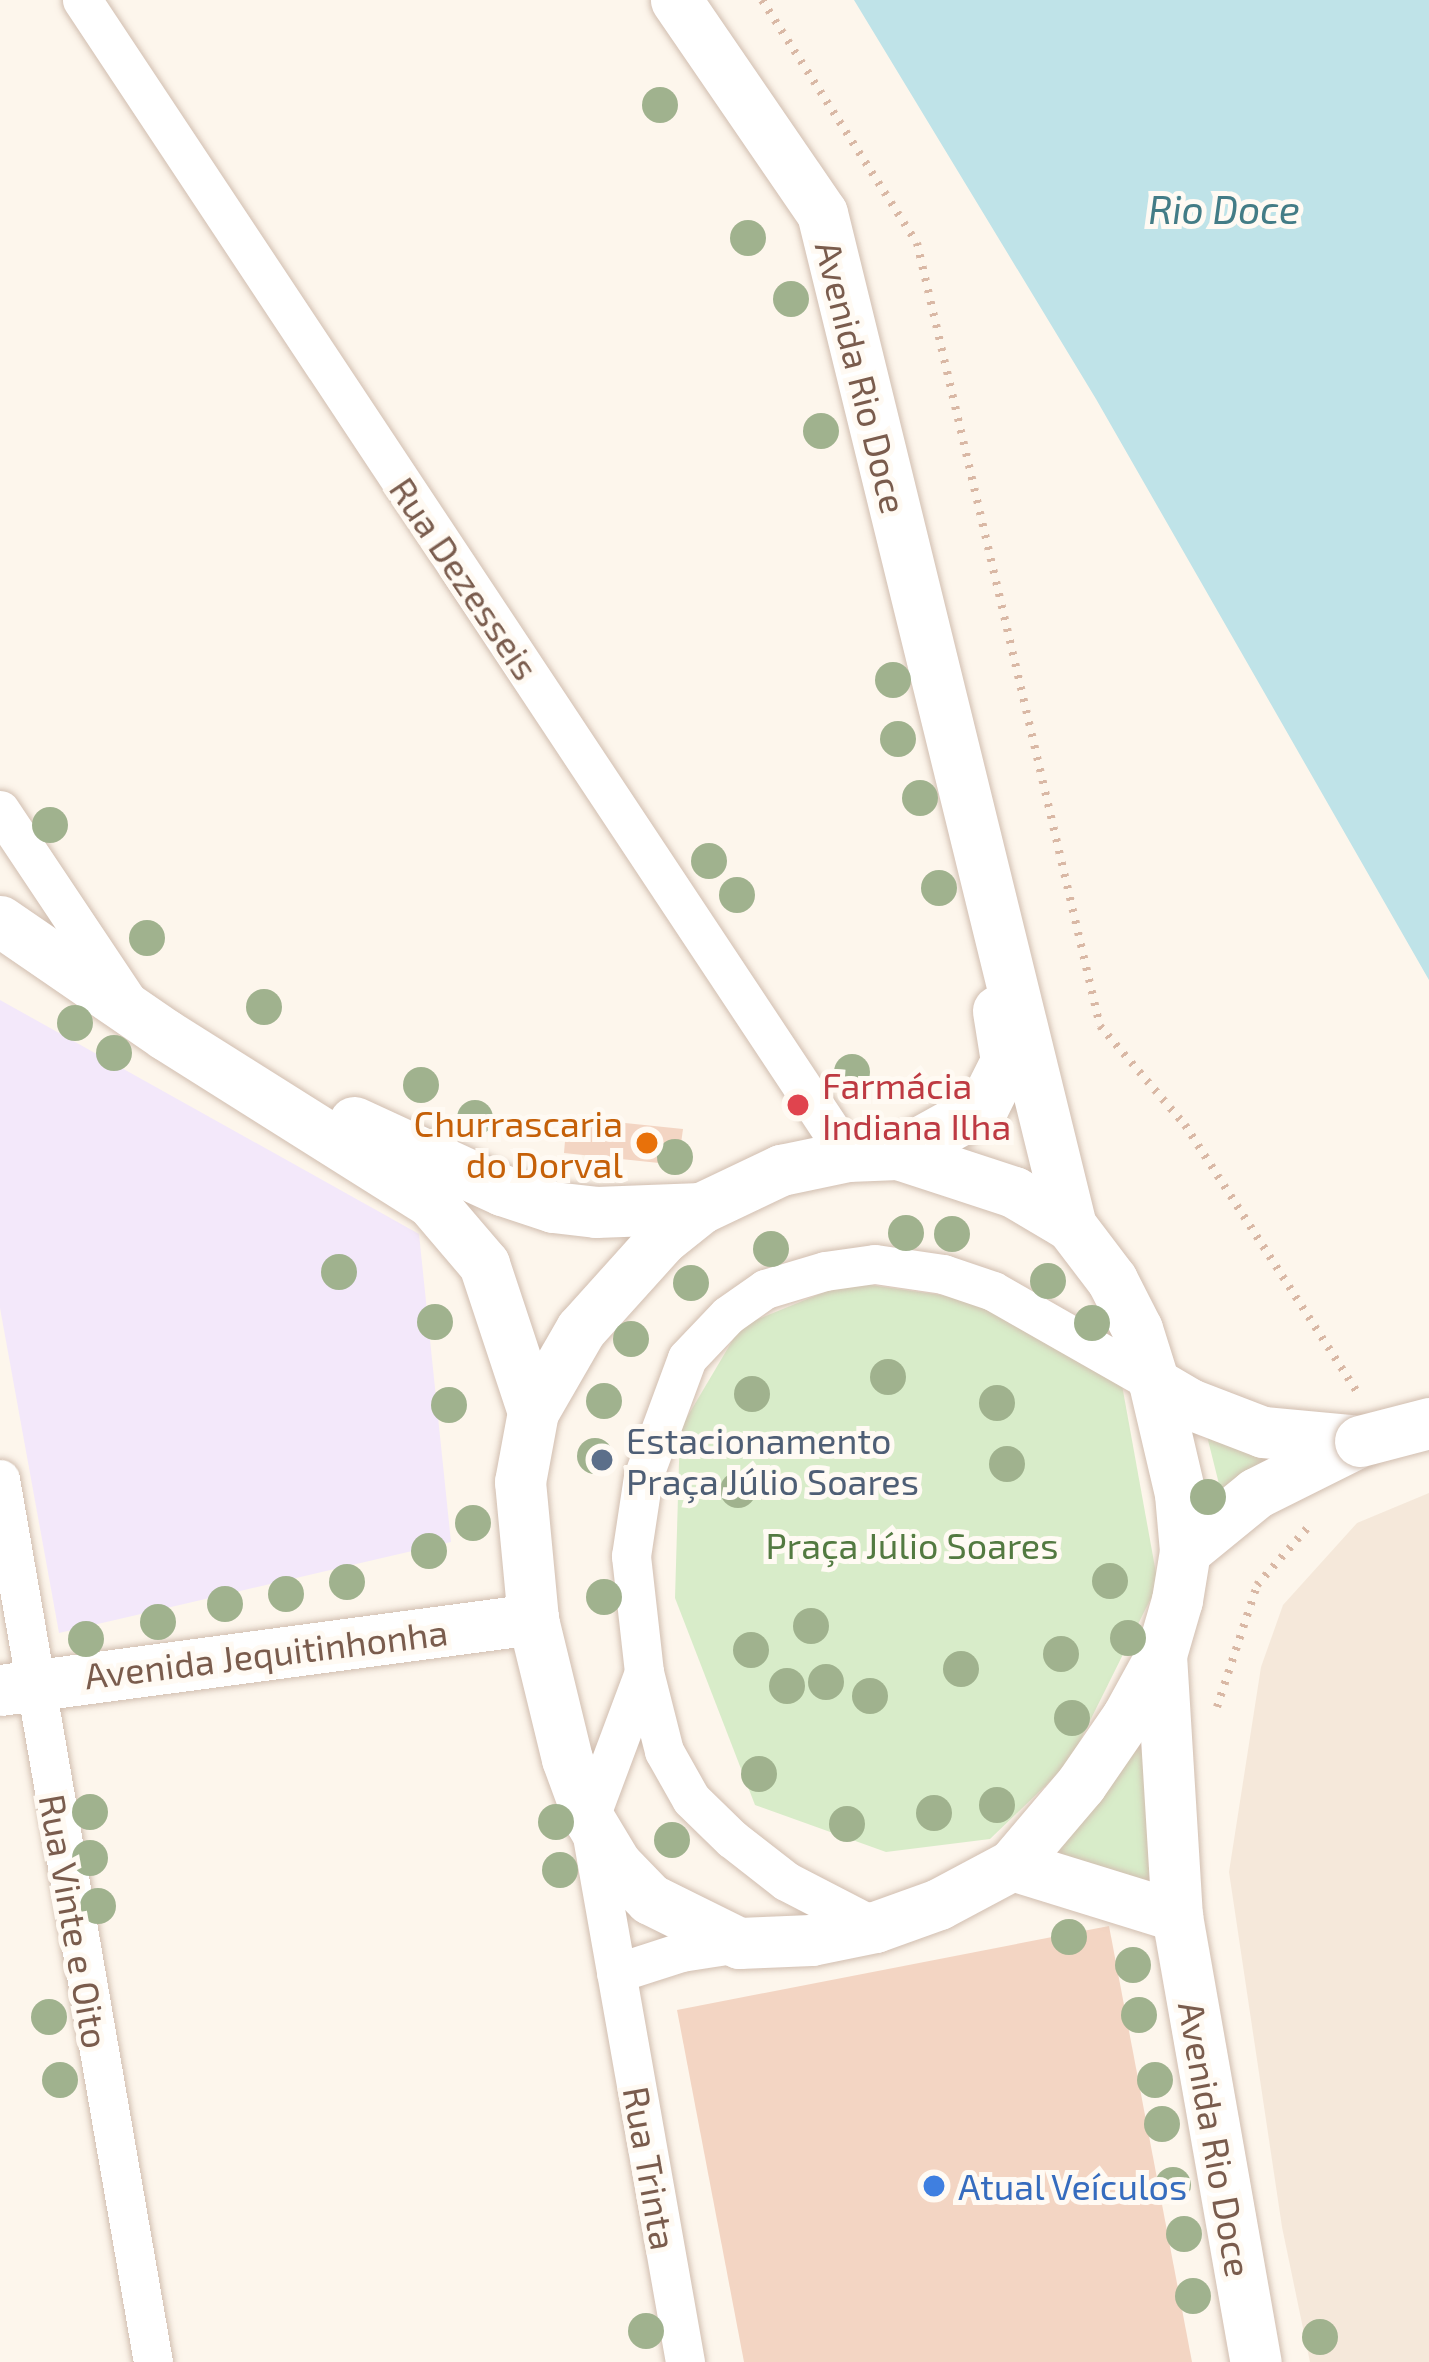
<!DOCTYPE html>
<html>
<head>
<meta charset="utf-8">
<style>
  body { margin:0 }
  #map { position:relative; width:1429px; height:2362px; overflow:hidden; background:#fdf6ec; font-family:"Exo 2",sans-serif }
  div>[style] { position:absolute }
  [style*='--x'] { left:calc(var(--x)*1px); top:calc(var(--y)*1px); width:calc(var(--w)*1px); rotate:calc(var(--a)*1deg) }
  .residential>* { inset:0; background:#f5e8da }
  .education>* { inset:0; background:#f3e8fa }
  .green>* { inset:0; background:#d8ecc9 }
  .water>* { inset:0; background:#bfe3e8 }
  .building>* { inset:0; background:#f3d5c3 }
  .path>* { height:8px; margin-top:-4px; transform-origin:0; background:repeating-linear-gradient(90deg,#d9b8a5 0 3px,transparent 0 12px) }
  .roads { filter:drop-shadow(0 0 3px #d1beb0) drop-shadow(0 0 3px #d1beb0) }
  .minor>* { height:39px; margin:-19.5px; padding:0 19.5px; transform-origin:19.5px; border-radius:19.5px; background:#fff }
  .tertiary>* { height:51px; margin:-25.5px; padding:0 25.5px; transform-origin:25.5px; border-radius:25.5px; background:#fff }
  .bridges { filter:drop-shadow(0 0 3px #d1beb0) drop-shadow(0 0 3px #d1beb0) }
  .tertiary-bridge>* { height:51px; margin:-25.5px; padding:0 25.5px; transform-origin:25.5px; border-radius:25.5px; background:#fff }
  .trees>* { width:36px; height:36px; margin:-18px; border-radius:50%; background:#a0b28e }
  .dots>* { width:33px; height:33px; translate:-50% -50%; box-sizing:border-box; border:6px solid #fffaf3; border-radius:50% }
  span { translate:-50% -50%; white-space:nowrap; text-align:center; line-height:1.15; -webkit-text-stroke:10px #fffaf3; paint-order:stroke }
  .street-label { font-size:36px; color:#7a5c4d }
  .health-label { font-size:36px; color:#be3a42 }
  .left { translate:0 -50%; text-align:left }
  .food-label { font-size:36px; color:#c56008 }
  .right { translate:-100% -50%; text-align:right }
  .service-label { font-size:36px; color:#4e5e75 }
  .park-label { font-size:36px; color:#537a41 }
  .shop-label { font-size:36px; color:#366cbe }
  .water-label { font-size:39px; color:#437c86; font-style:italic }
</style>
</head>
<body>
<div id="map">
  <div class="residential">
    <i style="clip-path:polygon(1429px 1493px,1429px 2362px,1310px 2362px,1282px 2227px,1229px 1872px,1261px 1667px,1283px 1605px,1357px 1523px)"></i>
  </div>
  <div class="education">
    <i style="clip-path:polygon(0 1000px,419px 1234px,451px 1542px,59px 1633px,0 1308px)"></i>
  </div>
  <div class="green">
    <i style="clip-path:polygon(849px 1282px,962px 1298px,1120px 1374px,1158px 1584px,1069px 1763px,990px 1839px,886px 1852px,755px 1805px,675px 1598px,680px 1429px,741px 1326px)"></i>
    <i style="clip-path:polygon(1202px 1416px,1332px 1449px,1225px 1508px)"></i>
    <i style="clip-path:polygon(1150px 1705px,1160px 1893px,1041px 1857px)"></i>
  </div>
  <div class="water">
    <i style="clip-path:polygon(854px 0,1429px 0,1429px 980px,1096px 399px)"></i>
  </div>
  <div class="building">
    <i style="clip-path:polygon(567px 1117px,683px 1129px,678px 1165px,564px 1153px)"></i>
    <i style="clip-path:polygon(1109px 1926px,1192px 2362px,744px 2362px,677px 2010px)"></i>
  </div>
  <div class="path">
    <i style="--x:762;--y:0;--w:288;--a:57.5"></i>
    <i style="--x:917;--y:243;--w:804;--a:76.85"></i>
    <i style="--x:1100;--y:1026;--w:130;--a:49.4"></i>
    <i style="--x:1185;--y:1125;--w:319;--a:57.2"></i>
    <i style="--x:1217;--y:1707;--w:128;--a:-71.8"></i>
    <i style="--x:1257;--y:1585;--w:79;--a:-48.6"></i>
  </div>
  <div class="roads">
    <div class="minor">
      <i style="--x:82;--y:0;--w:1387;--a:56.47"></i>
      <i style="--x:0;--y:810;--w:227;--a:56.3"></i>
      <i style="--x:0;--y:1479;--w:896;--a:80.17"></i>
      <i style="--x:644;--y:1672;--w:157;--a:110.5"></i>
      <i style="--x:589;--y:1819;--w:551;--a:79.97"></i>
      <i style="--x:875;--y:1927;--w:100;--a:-152.7"></i>
      <i style="--x:786;--y:1881;--w:68;--a:-142.1"></i>
      <i style="--x:732;--y:1839;--w:57;--a:-135.7"></i>
      <i style="--x:691;--y:1799;--w:55;--a:-119.4"></i>
      <i style="--x:664;--y:1751;--w:81;--a:-104.2"></i>
      <i style="--x:644;--y:1672;--w:117;--a:-96.4"></i>
      <i style="--x:631;--y:1556;--w:80;--a:-81.4"></i>
      <i style="--x:643;--y:1477;--w:127;--a:-69.7"></i>
      <i style="--x:687;--y:1358;--w:59;--a:-46.4"></i>
      <i style="--x:728;--y:1315;--w:45;--a:-35.1"></i>
      <i style="--x:765;--y:1289;--w:63;--a:-16.7"></i>
      <i style="--x:825;--y:1271;--w:50;--a:-8"></i>
      <i style="--x:875;--y:1264;--w:69;--a:8.4"></i>
      <i style="--x:943;--y:1274;--w:53;--a:18.8"></i>
      <i style="--x:993;--y:1291;--w:185;--a:29.7"></i>
      <i style="--x:616;--y:1973;--w:68;--a:-17.9"></i>
      <i style="--x:681;--y:1952;--w:59;--a:-8.8"></i>
    </div>
    <div class="tertiary">
      <i style="--x:676;--y:0;--w:258;--a:55.6"></i>
      <i style="--x:822;--y:213;--w:1043;--a:76.19"></i>
      <i style="--x:0;--y:921;--w:201;--a:34.5"></i>
      <i style="--x:166;--y:1035;--w:313;--a:32.2"></i>
      <i style="--x:431;--y:1202;--w:82;--a:49.5"></i>
      <i style="--x:484;--y:1264;--w:156;--a:71.7"></i>
      <i style="--x:354;--y:1122;--w:163;--a:24.7"></i>
      <i style="--x:502;--y:1190;--w:54;--a:18.4"></i>
      <i style="--x:553;--y:1207;--w:43;--a:6.6"></i>
      <i style="--x:596;--y:1212;--w:105;--a:-2.2"></i>
      <i style="--x:898;--y:1154;--w:122;--a:18.1"></i>
      <i style="--x:1014;--y:1192;--w:66;--a:30.8"></i>
      <i style="--x:1071;--y:1226;--w:68;--a:52.8"></i>
      <i style="--x:1112;--y:1280;--w:55;--a:63"></i>
      <i style="--x:1137;--y:1329;--w:57;--a:72.5"></i>
      <i style="--x:1154;--y:1383;--w:114;--a:76.8"></i>
      <i style="--x:1180;--y:1494;--w:57;--a:85"></i>
      <i style="--x:1185;--y:1551;--w:50;--a:99.3"></i>
      <i style="--x:1177;--y:1600;--w:57;--a:106.2"></i>
      <i style="--x:1161;--y:1655;--w:71;--a:118.7"></i>
      <i style="--x:1127;--y:1717;--w:81;--a:124.5"></i>
      <i style="--x:1081;--y:1784;--w:106;--a:130.4"></i>
      <i style="--x:1012;--y:1865;--w:83;--a:151.9"></i>
      <i style="--x:939;--y:1904;--w:68;--a:160.2"></i>
      <i style="--x:875;--y:1927;--w:65;--a:168.5"></i>
      <i style="--x:811;--y:1940;--w:72;--a:177.6"></i>
      <i style="--x:739;--y:1943;--w:99;--a:-153.7"></i>
      <i style="--x:650;--y:1899;--w:49;--a:-134.2"></i>
      <i style="--x:616;--y:1864;--w:52;--a:-121"></i>
      <i style="--x:589;--y:1819;--w:64;--a:-110.1"></i>
      <i style="--x:567;--y:1759;--w:144;--a:-103.7"></i>
      <i style="--x:533;--y:1619;--w:138;--a:-95.4"></i>
      <i style="--x:520;--y:1482;--w:71;--a:-79.5"></i>
      <i style="--x:533;--y:1412;--w:96;--a:-60"></i>
      <i style="--x:581;--y:1329;--w:121;--a:-48"></i>
      <i style="--x:662;--y:1239;--w:50;--a:-38.5"></i>
      <i style="--x:701;--y:1208;--w:89;--a:-25.4"></i>
      <i style="--x:781;--y:1170;--w:68;--a:-11.8"></i>
      <i style="--x:848;--y:1156;--w:50;--a:-2.3"></i>
      <i style="--x:898;--y:1154;--w:97;--a:-28.9"></i>
      <i style="--x:983;--y:1107;--w:51;--a:-63.4"></i>
      <i style="--x:1006;--y:1061;--w:51;--a:-99.1"></i>
      <i style="--x:1154;--y:1383;--w:42;--a:30.3"></i>
      <i style="--x:1190;--y:1404;--w:78;--a:21"></i>
      <i style="--x:1263;--y:1432;--w:97;--a:5.3"></i>
      <i style="--x:1185;--y:1551;--w:92;--a:-39.2"></i>
      <i style="--x:1256;--y:1493;--w:112;--a:-26.6"></i>
      <i style="--x:1161;--y:1655;--w:261;--a:86.5"></i>
      <i style="--x:1177;--y:1916;--w:453;--a:80"></i>
      <i style="--x:0;--y:1690;--w:538;--a:-7.59"></i>
      <i style="--x:1012;--y:1865;--w:173;--a:17.2"></i>
    </div>
  </div>
  <div class="bridges">
    <div class="tertiary-bridge">
      <i style="--x:1360;--y:1441;--w:71;--a:-14.6"></i>
    </div>
  </div>
  <div class="trees">
    <i style="left:660px;top:105px"></i>
    <i style="left:748px;top:238px"></i>
    <i style="left:791px;top:299px"></i>
    <i style="left:821px;top:431px"></i>
    <i style="left:893px;top:680px"></i>
    <i style="left:898px;top:739px"></i>
    <i style="left:920px;top:798px"></i>
    <i style="left:50px;top:825px"></i>
    <i style="left:709px;top:861px"></i>
    <i style="left:939px;top:888px"></i>
    <i style="left:737px;top:895px"></i>
    <i style="left:147px;top:938px"></i>
    <i style="left:264px;top:1007px"></i>
    <i style="left:75px;top:1023px"></i>
    <i style="left:114px;top:1053px"></i>
    <i style="left:852px;top:1072px"></i>
    <i style="left:421px;top:1085px"></i>
    <i style="left:475px;top:1118px"></i>
    <i style="left:675px;top:1157px"></i>
    <i style="left:906px;top:1233px"></i>
    <i style="left:952px;top:1234px"></i>
    <i style="left:771px;top:1249px"></i>
    <i style="left:339px;top:1272px"></i>
    <i style="left:1048px;top:1281px"></i>
    <i style="left:691px;top:1283px"></i>
    <i style="left:435px;top:1322px"></i>
    <i style="left:1092px;top:1323px"></i>
    <i style="left:631px;top:1339px"></i>
    <i style="left:888px;top:1377px"></i>
    <i style="left:752px;top:1394px"></i>
    <i style="left:604px;top:1401px"></i>
    <i style="left:997px;top:1403px"></i>
    <i style="left:449px;top:1405px"></i>
    <i style="left:595px;top:1456px"></i>
    <i style="left:1007px;top:1464px"></i>
    <i style="left:738px;top:1490px"></i>
    <i style="left:1208px;top:1497px"></i>
    <i style="left:473px;top:1523px"></i>
    <i style="left:429px;top:1551px"></i>
    <i style="left:1110px;top:1581px"></i>
    <i style="left:347px;top:1582px"></i>
    <i style="left:286px;top:1594px"></i>
    <i style="left:604px;top:1597px"></i>
    <i style="left:225px;top:1604px"></i>
    <i style="left:158px;top:1622px"></i>
    <i style="left:811px;top:1626px"></i>
    <i style="left:1128px;top:1638px"></i>
    <i style="left:86px;top:1639px"></i>
    <i style="left:751px;top:1650px"></i>
    <i style="left:1061px;top:1654px"></i>
    <i style="left:961px;top:1669px"></i>
    <i style="left:826px;top:1682px"></i>
    <i style="left:787px;top:1686px"></i>
    <i style="left:870px;top:1696px"></i>
    <i style="left:1072px;top:1718px"></i>
    <i style="left:759px;top:1774px"></i>
    <i style="left:997px;top:1805px"></i>
    <i style="left:90px;top:1812px"></i>
    <i style="left:934px;top:1813px"></i>
    <i style="left:556px;top:1822px"></i>
    <i style="left:847px;top:1824px"></i>
    <i style="left:672px;top:1840px"></i>
    <i style="left:90px;top:1858px"></i>
    <i style="left:560px;top:1870px"></i>
    <i style="left:98px;top:1906px"></i>
    <i style="left:1069px;top:1937px"></i>
    <i style="left:1133px;top:1965px"></i>
    <i style="left:1139px;top:2015px"></i>
    <i style="left:49px;top:2017px"></i>
    <i style="left:60px;top:2080px"></i>
    <i style="left:1155px;top:2080px"></i>
    <i style="left:1162px;top:2124px"></i>
    <i style="left:1173px;top:2185px"></i>
    <i style="left:1184px;top:2234px"></i>
    <i style="left:1193px;top:2296px"></i>
    <i style="left:646px;top:2331px"></i>
    <i style="left:1320px;top:2337px"></i>
  </div>
  <div class="dots">
    <i style="left:798px;top:1105px;background:#e0444e"></i>
    <i style="left:647px;top:1143px;background:#e8710a"></i>
    <i style="left:602px;top:1460px;background:#5c6f8a"></i>
    <i style="left:934px;top:2186px;background:#3f7fe0"></i>
  </div>
  <div class="street-label">
    <span style="left:862px;top:377px;rotate:76deg">Avenida Rio Doce</span>
    <span style="left:465px;top:578px;rotate:56deg">Rua Dezesseis</span>
    <span style="left:266px;top:1653px;rotate:-7deg">Avenida Jequitinhonha</span>
    <span style="left:75px;top:1921px;rotate:80deg">Rua Vinte e Oito</span>
    <span style="left:1216px;top:2139px;rotate:80deg">Avenida Rio Doce</span>
    <span style="left:651px;top:2168px;rotate:80deg">Rua Trinta</span>
  </div>
  <div class="health-label">
    <span class="left" style="left:822px;top:1105px">Farmácia<br>Indiana Ilha</span>
  </div>
  <div class="food-label">
    <span class="right" style="left:623px;top:1143px">Churrascaria<br>do Dorval</span>
  </div>
  <div class="service-label">
    <span class="left" style="left:626px;top:1460px">Estacionamento<br>Praça Júlio Soares</span>
  </div>
  <div class="park-label">
    <span style="left:912px;top:1545px">Praça Júlio Soares</span>
  </div>
  <div class="shop-label">
    <span class="left" style="left:958px;top:2186px">Atual Veículos</span>
  </div>
  <div class="water-label">
    <span style="left:1224px;top:209px">Rio Doce</span>
  </div>
</div>
</body>
</html>
